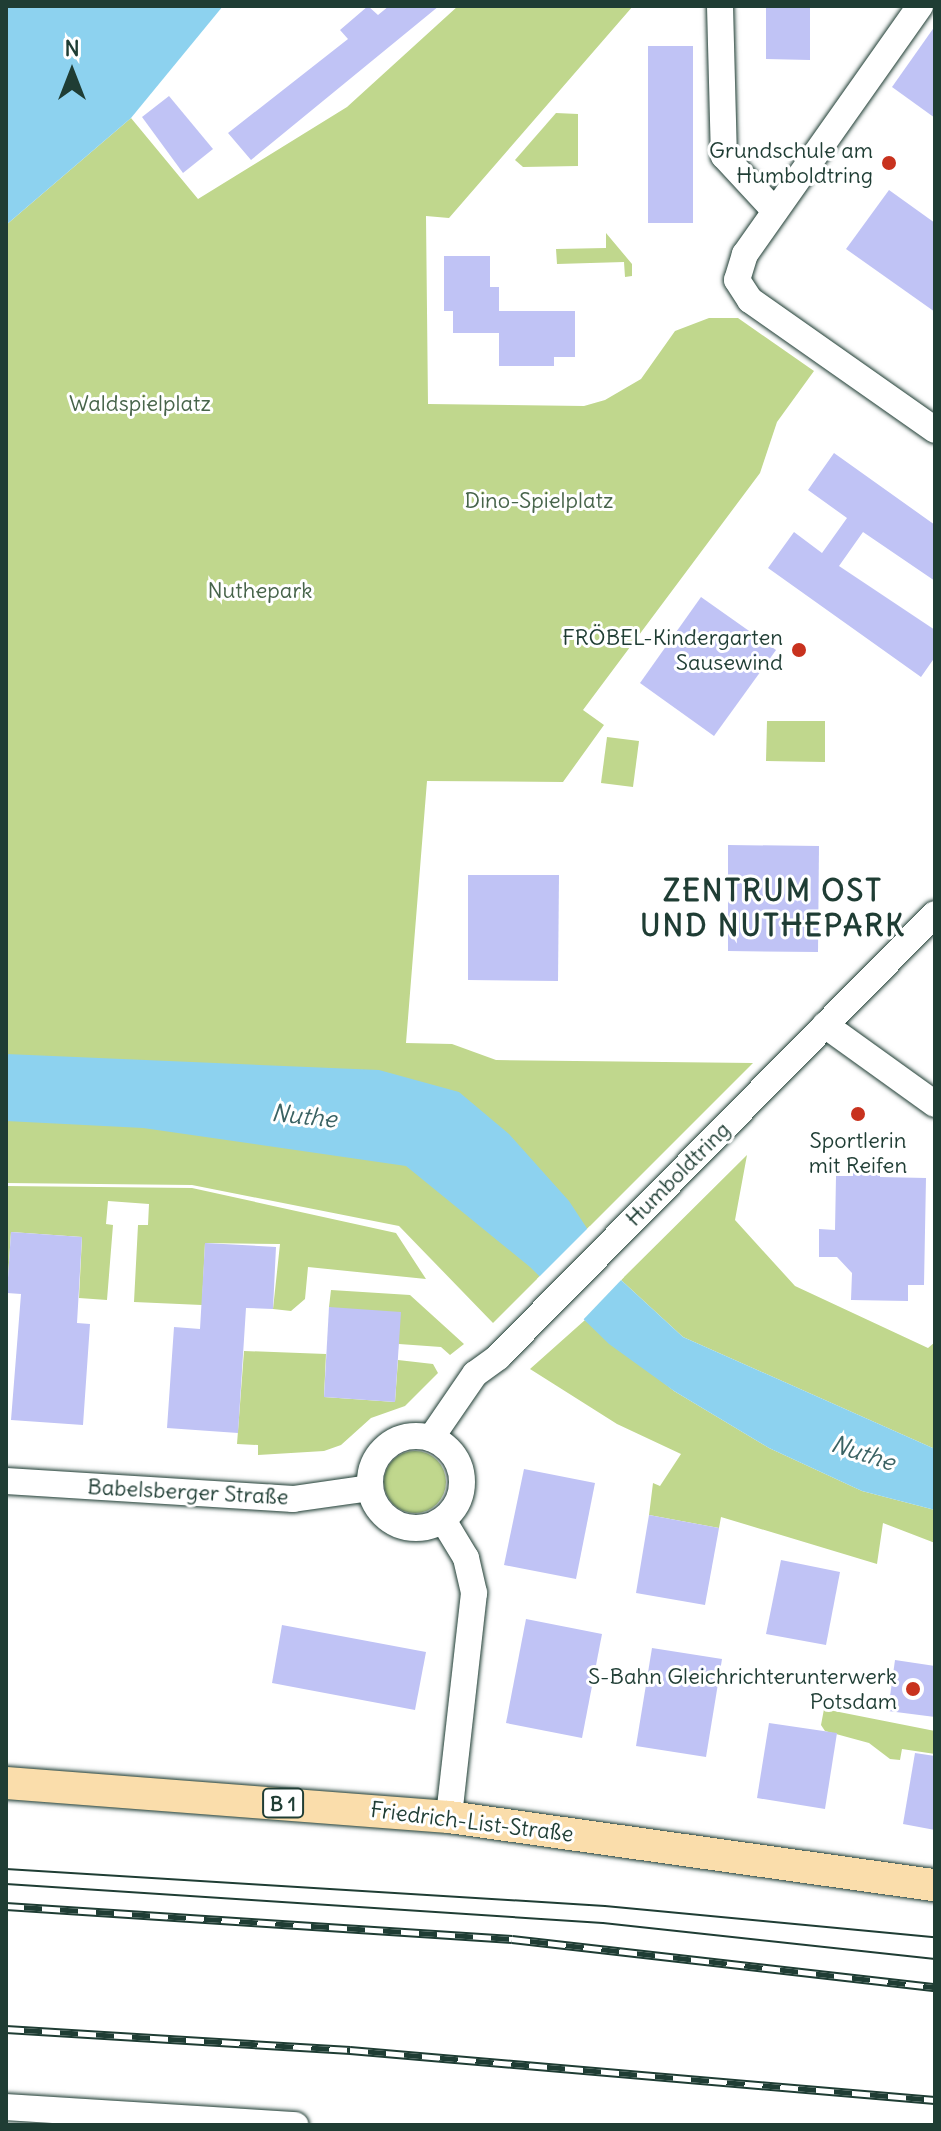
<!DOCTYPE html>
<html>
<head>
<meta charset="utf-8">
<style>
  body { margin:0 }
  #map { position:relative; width:941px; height:2131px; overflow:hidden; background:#fff; font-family:Delius,sans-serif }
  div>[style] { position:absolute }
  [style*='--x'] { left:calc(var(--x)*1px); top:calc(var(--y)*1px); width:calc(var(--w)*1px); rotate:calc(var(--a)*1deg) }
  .green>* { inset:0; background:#c0d78d }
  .round { border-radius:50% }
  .water>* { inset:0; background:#8dd2ef }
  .pier>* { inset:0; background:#fff }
  .building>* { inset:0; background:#c0c3f5 }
  .roads { filter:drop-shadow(0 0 2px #1f3d34) drop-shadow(0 0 2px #1f3d34) }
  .minor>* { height:26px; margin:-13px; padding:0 13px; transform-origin:13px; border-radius:13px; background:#fff }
  .minor>.ring { margin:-13px; padding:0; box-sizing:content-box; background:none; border:26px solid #fff; border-radius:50% }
  .major>* { height:32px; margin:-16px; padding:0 16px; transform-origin:16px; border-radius:16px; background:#faddab }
  .tram>* { height:2px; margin:-1px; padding:0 1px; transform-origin:1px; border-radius:1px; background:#1f3d34 }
  .rail>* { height:9px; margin-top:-4.5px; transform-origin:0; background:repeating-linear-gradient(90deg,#fff 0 18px,#1f3d34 0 36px); box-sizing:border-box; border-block:2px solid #1f3d34 }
  .dots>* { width:22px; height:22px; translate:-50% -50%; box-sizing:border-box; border:4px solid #fff; border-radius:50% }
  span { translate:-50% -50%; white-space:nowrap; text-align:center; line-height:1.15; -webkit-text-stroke:6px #fff; paint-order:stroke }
  .shield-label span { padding:2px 6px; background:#fff; border:2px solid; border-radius:6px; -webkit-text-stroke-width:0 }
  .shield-label { font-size:20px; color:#1f3d34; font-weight:700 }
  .poi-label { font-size:22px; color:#1f3d34 }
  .right { translate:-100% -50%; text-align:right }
  .park-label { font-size:22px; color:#47644a }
  .street-label { font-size:22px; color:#1f3d34 }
  .water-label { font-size:24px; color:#3a6263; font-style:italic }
  .district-label { font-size:30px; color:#1f3d34; font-weight:700; letter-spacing:2px }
  .frame { position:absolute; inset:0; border:8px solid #1f3d34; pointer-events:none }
  .north { position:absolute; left:32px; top:32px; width:80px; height:80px; -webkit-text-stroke:6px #fff; paint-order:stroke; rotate:0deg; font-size:22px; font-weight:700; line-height:32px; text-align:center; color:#1f3d34 }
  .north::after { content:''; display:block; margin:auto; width:28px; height:36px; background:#1f3d34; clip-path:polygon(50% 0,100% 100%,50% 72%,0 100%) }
</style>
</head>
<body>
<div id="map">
  <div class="green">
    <i style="clip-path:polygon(458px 6px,633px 6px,449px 218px,426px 216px,428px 404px,584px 406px,605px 400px,641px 379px,675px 331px,709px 318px,738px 318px,814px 371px,777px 422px,760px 473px,583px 710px,604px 725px,563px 782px,427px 781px,406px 1043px,452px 1044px,496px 1060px,753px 1063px,493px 1323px,399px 1226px,192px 1185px,6px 1183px,6px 225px,131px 118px,198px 199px,347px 107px)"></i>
    <i style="clip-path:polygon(556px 113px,578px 114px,578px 166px,523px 167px,515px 160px)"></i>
    <i style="clip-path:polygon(606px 233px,632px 264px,632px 276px,625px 277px,624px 262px,557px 264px,556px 249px,606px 248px)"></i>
    <i style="clip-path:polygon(767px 721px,825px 721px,825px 762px,766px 761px)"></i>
    <i style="clip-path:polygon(607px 737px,639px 741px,633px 787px,601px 783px)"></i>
    <i style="clip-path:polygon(747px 1155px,735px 1220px,795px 1286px,928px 1348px,935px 1342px,935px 1449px,683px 1337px,621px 1280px)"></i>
    <i style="clip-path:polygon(6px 1186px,192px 1188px,396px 1233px,426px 1279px,308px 1267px,305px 1299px,291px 1311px,273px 1309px,280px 1244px,205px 1243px,202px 1305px,134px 1302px,138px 1225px,148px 1225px,149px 1204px,108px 1201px,106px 1224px,113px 1225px,107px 1300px,79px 1298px,82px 1237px,11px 1232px,7px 1293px)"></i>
    <i style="clip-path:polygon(331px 1290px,410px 1295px,464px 1344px,450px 1355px,441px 1347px,399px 1344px,329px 1307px)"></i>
    <i style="clip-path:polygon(585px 1320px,674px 1391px,769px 1448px,862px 1491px,935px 1510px,935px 1543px,883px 1523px,877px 1564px,721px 1517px,719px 1528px,649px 1515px,653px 1483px,660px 1486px,681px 1454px,617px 1424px,530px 1369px)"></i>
    <i style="clip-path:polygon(244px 1351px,326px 1354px,324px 1397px,395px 1402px,398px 1360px,433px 1364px,438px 1373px,405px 1406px,371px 1418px,341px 1445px,324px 1451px,258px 1455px,258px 1445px,237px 1444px)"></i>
    <i class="round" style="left:384px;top:1451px;width:62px;height:62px"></i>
    <i style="clip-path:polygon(824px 1709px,935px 1731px,935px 1754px,902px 1749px,900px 1760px,890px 1759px,869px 1743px,825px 1731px,821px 1725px)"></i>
  </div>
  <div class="water">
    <i style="clip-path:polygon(6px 6px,223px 6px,131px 118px,6px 225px)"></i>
    <i style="clip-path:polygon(6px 1054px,379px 1070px,459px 1092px,509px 1134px,569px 1201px,621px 1280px,683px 1337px,935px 1449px,935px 1510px,862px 1491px,769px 1448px,674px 1391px,609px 1344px,530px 1267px,406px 1166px,143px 1128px,6px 1121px)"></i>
  </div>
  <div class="pier">
    <i style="clip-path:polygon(590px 1226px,624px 1277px,581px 1322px,537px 1279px)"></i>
  </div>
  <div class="building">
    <i style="clip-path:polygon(368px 6px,378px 15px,389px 6px,439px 6px,251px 160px,228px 133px,348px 39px,340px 30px)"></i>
    <i style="clip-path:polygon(766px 6px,810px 6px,810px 60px,766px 59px)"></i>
    <i style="clip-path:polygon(935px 26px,935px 118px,892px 87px)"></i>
    <i style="clip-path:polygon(648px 46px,693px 46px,693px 223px,648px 223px)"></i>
    <i style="clip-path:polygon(169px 96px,213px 149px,183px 173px,142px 117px)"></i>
    <i style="clip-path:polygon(889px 190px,935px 223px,935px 312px,846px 249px)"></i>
    <i style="clip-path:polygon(444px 256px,490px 256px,490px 287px,499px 287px,499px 311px,575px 311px,575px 357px,554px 357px,554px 366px,499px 366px,499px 333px,453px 333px,453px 311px,444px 311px)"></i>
    <i style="clip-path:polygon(834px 453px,935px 525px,935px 581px,863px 532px,839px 566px,935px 630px,935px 657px,921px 677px,768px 568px,794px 532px,822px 553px,847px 518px,808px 490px)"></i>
    <i style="clip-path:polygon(701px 597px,776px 650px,714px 736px,640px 683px)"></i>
    <i style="clip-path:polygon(728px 845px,819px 846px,818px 952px,728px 951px)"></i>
    <i style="clip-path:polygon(468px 875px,559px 875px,558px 981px,468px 980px)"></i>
    <i style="clip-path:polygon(853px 1161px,880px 1161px,880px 1177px,926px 1178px,924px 1285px,908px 1285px,908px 1301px,851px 1300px,852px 1273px,837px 1257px,819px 1257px,819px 1229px,835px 1230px,836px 1176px,853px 1176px)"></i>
    <i style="clip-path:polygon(11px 1232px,82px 1237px,77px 1323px,90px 1324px,83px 1425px,11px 1420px,21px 1294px,7px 1293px)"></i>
    <i style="clip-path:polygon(205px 1243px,276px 1247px,273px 1309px,246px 1308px,238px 1433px,167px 1428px,174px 1327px,200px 1329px)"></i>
    <i style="clip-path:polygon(329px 1307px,401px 1312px,395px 1402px,324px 1397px)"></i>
    <i style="clip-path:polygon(524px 1469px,595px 1483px,576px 1579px,504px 1565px)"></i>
    <i style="clip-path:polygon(649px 1515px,719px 1528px,705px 1605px,636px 1593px)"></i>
    <i style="clip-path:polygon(781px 1560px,840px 1572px,826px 1645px,766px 1634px)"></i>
    <i style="clip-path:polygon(526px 1619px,602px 1634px,582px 1738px,506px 1723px)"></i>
    <i style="clip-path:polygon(282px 1625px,426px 1652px,415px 1710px,272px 1683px)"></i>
    <i style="clip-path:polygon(652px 1648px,722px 1659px,706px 1757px,636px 1746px)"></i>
    <i style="clip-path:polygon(895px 1660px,935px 1666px,935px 1717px,888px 1711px)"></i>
    <i style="clip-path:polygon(769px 1723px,837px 1733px,825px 1809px,757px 1798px)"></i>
    <i style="clip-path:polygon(915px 1753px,935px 1756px,935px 1830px,903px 1824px)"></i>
  </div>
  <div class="roads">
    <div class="minor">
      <i style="--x:720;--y:6;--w:150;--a:88.5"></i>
      <i style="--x:724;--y:156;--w:75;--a:47.2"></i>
      <i style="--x:920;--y:6;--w:304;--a:125.2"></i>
      <i style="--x:745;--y:254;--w:27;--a:107"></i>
      <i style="--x:737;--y:280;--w:24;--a:57"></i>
      <i style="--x:750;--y:300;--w:226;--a:35.1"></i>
      <i style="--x:825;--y:1025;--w:135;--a:35.7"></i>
      <i class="ring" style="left:370px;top:1436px;width:66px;height:66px"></i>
      <i style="--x:431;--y:1438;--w:78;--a:-55.5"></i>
      <i style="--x:475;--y:1374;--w:29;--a:-36"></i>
      <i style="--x:498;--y:1357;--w:622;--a:-45.39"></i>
      <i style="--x:6;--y:1481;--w:288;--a:3.6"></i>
      <i style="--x:293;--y:1499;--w:77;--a:-8.2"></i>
      <i style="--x:443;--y:1520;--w:44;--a:58.8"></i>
      <i style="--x:466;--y:1558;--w:36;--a:77"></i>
      <i style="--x:474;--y:1593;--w:225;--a:96.4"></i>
      <i style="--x:6;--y:2107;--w:290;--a:3.6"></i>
    </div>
    <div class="major">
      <i style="--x:6;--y:1783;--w:444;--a:4.4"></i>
      <i style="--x:449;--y:1817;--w:491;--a:8"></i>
    </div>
  </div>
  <div class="tram">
    <i style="--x:6;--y:1869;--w:600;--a:3.53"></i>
    <i style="--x:605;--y:1906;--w:331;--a:5.4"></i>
    <i style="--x:6;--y:1884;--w:598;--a:3.74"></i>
    <i style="--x:603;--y:1923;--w:334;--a:6.2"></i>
  </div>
  <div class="rail">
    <i style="--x:6;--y:1906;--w:507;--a:3.73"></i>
    <i style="--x:512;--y:1939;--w:426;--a:6.5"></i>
    <i style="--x:6;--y:2029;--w:345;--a:3.5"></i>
    <i style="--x:350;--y:2050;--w:587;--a:4.89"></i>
  </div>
  <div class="dots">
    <i style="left:889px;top:163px;background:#c8321e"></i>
    <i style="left:799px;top:650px;background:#c8321e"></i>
    <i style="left:858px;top:1114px;background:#c8321e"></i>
    <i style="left:913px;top:1689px;background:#c8321e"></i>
  </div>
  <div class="shield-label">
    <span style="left:283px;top:1803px">B 1</span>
  </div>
  <div class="poi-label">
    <span class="right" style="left:873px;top:163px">Grundschule am<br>Humboldtring</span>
    <span class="right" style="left:783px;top:650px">FRÖBEL-Kindergarten<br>Sausewind</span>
    <span style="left:858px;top:1153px">Sportlerin<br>mit Reifen</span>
    <span class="right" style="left:897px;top:1689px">S-Bahn Gleichrichterunterwerk<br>Potsdam</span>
  </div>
  <div class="park-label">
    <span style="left:140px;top:404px">Waldspielplatz</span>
    <span style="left:539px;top:501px">Dino-Spielplatz</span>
    <span style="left:260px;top:591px">Nuthepark</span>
  </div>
  <div class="street-label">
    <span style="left:678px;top:1174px;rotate:-45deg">Humboldtring</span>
    <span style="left:188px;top:1492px;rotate:3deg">Babelsberger Straße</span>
    <span style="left:472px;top:1822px;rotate:7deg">Friedrich-List-Straße</span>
  </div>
  <div class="water-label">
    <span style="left:304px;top:1116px;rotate:6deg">Nuthe</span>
    <span style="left:863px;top:1453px;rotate:18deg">Nuthe</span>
  </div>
  <div class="district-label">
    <span style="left:773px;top:907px">ZENTRUM OST<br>UND NUTHEPARK</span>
  </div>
  <div class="frame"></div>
  <div class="north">N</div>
</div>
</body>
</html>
